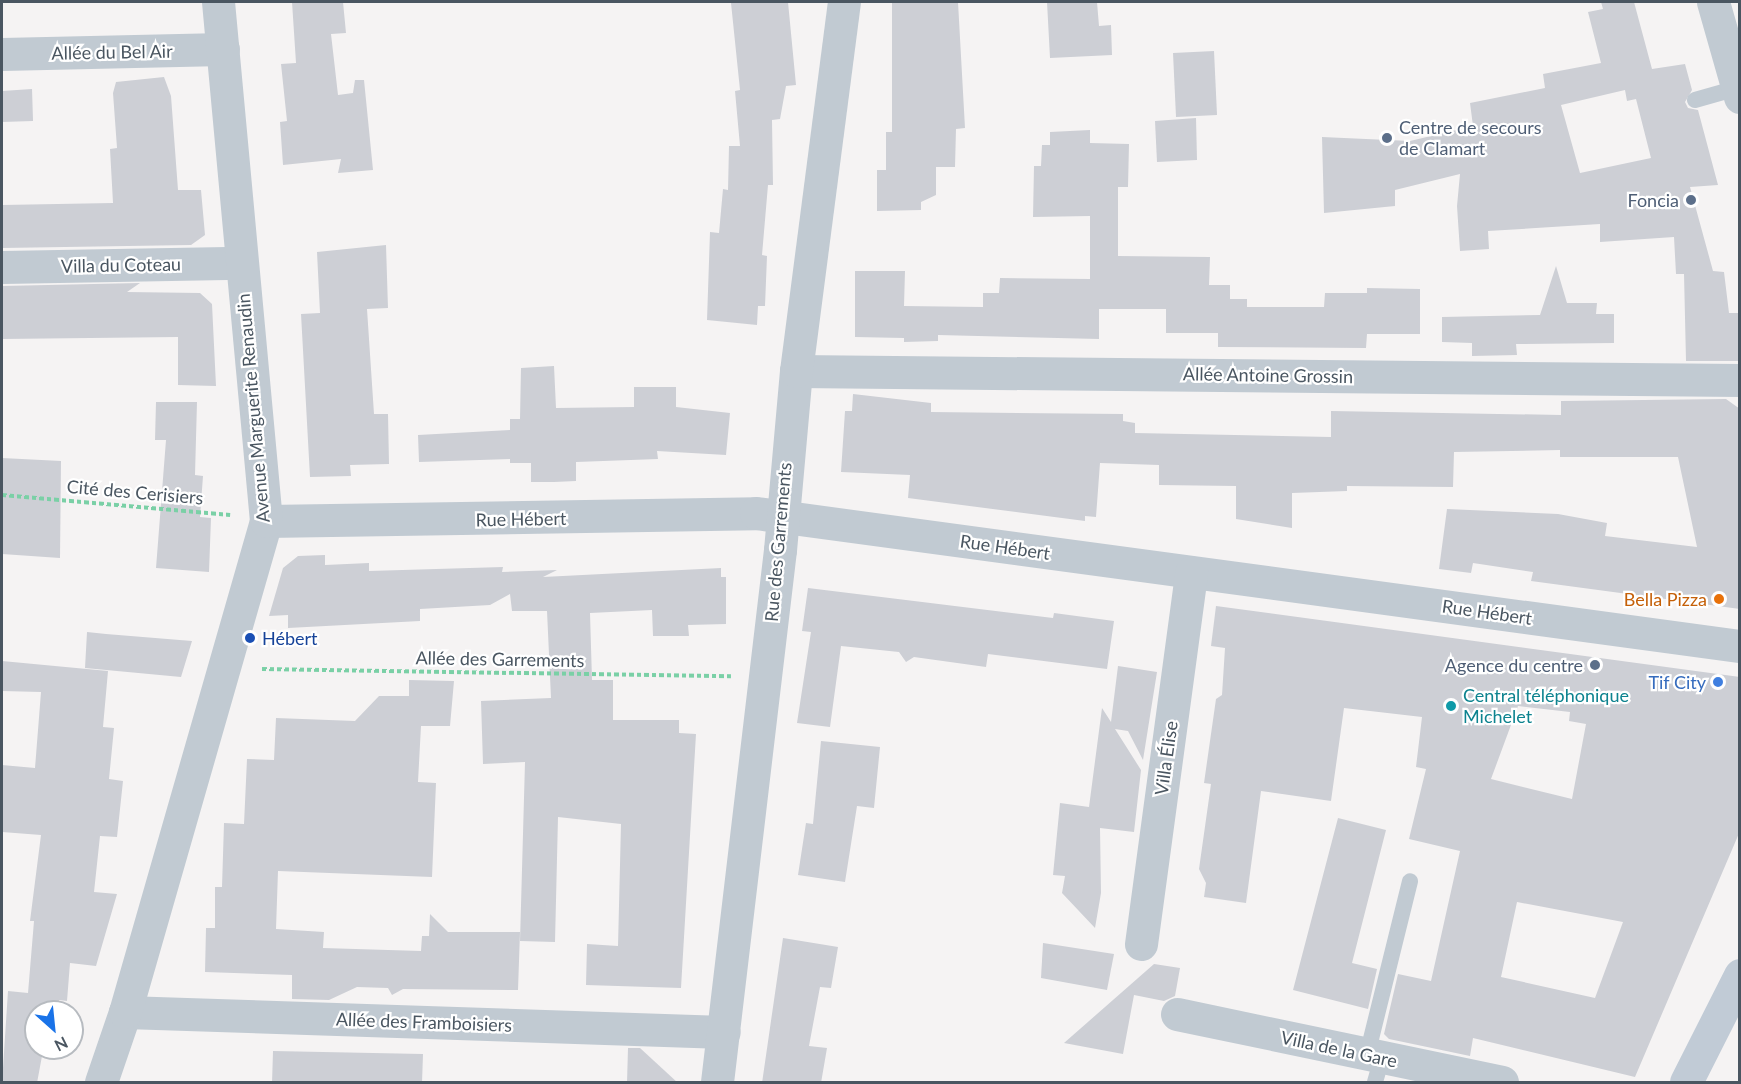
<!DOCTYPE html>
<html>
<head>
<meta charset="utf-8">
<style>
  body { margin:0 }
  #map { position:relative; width:1741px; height:1084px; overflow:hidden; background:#f5f3f3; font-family:Lato,sans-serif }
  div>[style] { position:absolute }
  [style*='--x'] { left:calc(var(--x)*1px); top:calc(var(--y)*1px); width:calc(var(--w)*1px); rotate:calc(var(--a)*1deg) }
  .building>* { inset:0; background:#cdcfd5 }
  .path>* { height:4px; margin-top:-2px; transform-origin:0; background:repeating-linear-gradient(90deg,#7ad0a6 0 4.5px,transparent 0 7.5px) }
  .service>* { height:16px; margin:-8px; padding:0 8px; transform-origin:8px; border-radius:8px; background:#c1cad2 }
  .minor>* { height:33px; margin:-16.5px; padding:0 16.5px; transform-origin:16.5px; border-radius:16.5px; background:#c1cad2 }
  .tertiary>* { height:33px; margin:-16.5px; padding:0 16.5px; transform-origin:16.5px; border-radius:16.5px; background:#c1cad2 }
  .secondary>* { height:33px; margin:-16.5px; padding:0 16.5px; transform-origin:16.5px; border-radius:16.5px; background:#c1cbd6 }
  .dots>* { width:16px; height:16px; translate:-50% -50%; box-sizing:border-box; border:3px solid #fff; border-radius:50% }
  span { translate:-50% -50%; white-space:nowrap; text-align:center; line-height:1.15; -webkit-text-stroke:4.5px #fff; paint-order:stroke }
  .street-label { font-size:18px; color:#4a5661 }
  .service-label { font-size:18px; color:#4e5e75 }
  .left { translate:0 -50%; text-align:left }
  .right { translate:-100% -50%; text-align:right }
  .food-label { font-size:18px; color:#c56008 }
  .transit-label { font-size:18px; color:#164399 }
  .shop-label { font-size:18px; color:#366cbe }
  .culture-label { font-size:18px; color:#0d838f }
  .frame { position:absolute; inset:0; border:3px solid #4a5661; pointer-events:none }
  .north { position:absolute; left:24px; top:1000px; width:60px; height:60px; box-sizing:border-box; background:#fff; border:2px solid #b7bbc0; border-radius:50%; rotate:153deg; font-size:16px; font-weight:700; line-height:24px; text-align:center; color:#4a5661 }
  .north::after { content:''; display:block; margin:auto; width:21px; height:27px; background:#1a73e8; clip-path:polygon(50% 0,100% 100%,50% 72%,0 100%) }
</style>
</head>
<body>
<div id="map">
  <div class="building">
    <i style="clip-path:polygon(292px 2px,343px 2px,346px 33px,331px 34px,338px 95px,353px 93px,355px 80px,364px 80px,373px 170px,338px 173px,341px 159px,283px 165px,280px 122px,287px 121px,281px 64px,296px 63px)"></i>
    <i style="clip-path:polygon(788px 2px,796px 85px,786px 86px,780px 119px,772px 120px,773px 185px,768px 185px,762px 255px,767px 256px,765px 306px,758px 306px,757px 325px,707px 320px,710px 232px,719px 233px,723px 189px,728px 190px,729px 146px,740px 146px,735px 91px,740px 90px,731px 3px)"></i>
    <i style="clip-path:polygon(892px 2px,958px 2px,965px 128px,956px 129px,955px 167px,936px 167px,936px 195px,921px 202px,921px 210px,877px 211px,877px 170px,886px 170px,886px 132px,892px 132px)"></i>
    <i style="clip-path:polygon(1047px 2px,1097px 2px,1099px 26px,1111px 25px,1112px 55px,1050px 58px)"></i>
    <i style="clip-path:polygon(evenodd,1601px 2px,1634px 2px,1652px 69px,1685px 64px,1692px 90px,1685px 102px,1688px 108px,1698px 110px,1718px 185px,1690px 187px,1713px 271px,1724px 272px,1729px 313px,1738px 313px,1739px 361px,1686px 361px,1684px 274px,1676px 274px,1674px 237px,1600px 242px,1600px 224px,1488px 231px,1489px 249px,1460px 251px,1457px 206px,1460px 174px,1395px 190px,1395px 206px,1324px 213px,1322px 137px,1410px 141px,1473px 126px,1470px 103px,1545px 88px,1543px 74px,1601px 63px,1588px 12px,1603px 9px,1601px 2px,1625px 90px,1627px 101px,1636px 99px,1651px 158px,1580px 173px,1561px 105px,1625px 90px)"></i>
    <i style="clip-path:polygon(1214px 51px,1217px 115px,1176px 117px,1173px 53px)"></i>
    <i style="clip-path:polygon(164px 77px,171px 96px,178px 190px,201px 190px,205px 235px,191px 245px,2px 248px,2px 205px,113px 203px,110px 149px,117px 148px,113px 93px,116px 82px)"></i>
    <i style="clip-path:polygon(32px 89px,33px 121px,2px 122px,2px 91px)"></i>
    <i style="clip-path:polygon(1196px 118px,1197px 160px,1157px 162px,1155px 121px)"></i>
    <i style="clip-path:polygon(1090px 130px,1090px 143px,1129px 144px,1128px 187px,1118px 187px,1118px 256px,1210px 257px,1209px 285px,1230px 285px,1230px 299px,1247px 299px,1247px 307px,1324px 307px,1325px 293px,1367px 293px,1367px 288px,1420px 289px,1420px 334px,1367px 334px,1366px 348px,1218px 347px,1218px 333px,1166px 333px,1166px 309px,1099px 309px,1099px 339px,938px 335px,938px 341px,904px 342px,904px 338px,855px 337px,855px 271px,905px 271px,904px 306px,983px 307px,983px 293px,999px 293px,1000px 278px,1090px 279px,1090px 216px,1033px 217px,1034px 166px,1041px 166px,1042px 145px,1050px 145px,1050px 132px)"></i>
    <i style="clip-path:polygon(386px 245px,388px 308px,367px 309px,374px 414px,388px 414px,389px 464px,350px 465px,351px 476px,310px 477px,301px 314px,320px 313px,317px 252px)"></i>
    <i style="clip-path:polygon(1556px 266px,1567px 303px,1597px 303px,1596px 314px,1614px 314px,1614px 343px,1516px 344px,1517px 355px,1472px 356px,1472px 343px,1442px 342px,1442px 317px,1540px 315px)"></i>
    <i style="clip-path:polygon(140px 283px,127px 292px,200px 293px,212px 304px,216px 386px,178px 385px,178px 337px,2px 339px,2px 286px)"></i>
    <i style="clip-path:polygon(554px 366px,556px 408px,634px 407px,634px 387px,676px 387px,676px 407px,730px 413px,726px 455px,657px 451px,658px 459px,576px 462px,576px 481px,554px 482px,531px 482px,531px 463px,510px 463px,510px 459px,419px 462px,418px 435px,510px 430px,510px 419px,520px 419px,521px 368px)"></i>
    <i style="clip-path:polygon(853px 394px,931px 403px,931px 412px,1123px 414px,1123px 421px,1135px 423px,1135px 433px,1331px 437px,1331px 411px,1561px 415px,1561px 401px,1726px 399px,1740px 409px,1740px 609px,1531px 581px,1533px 572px,1473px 563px,1471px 573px,1439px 569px,1447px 509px,1558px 514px,1607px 523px,1605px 536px,1697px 547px,1678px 457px,1560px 457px,1560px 450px,1454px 452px,1453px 487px,1347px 486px,1347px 491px,1292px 493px,1292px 528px,1236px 519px,1236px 486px,1159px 485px,1159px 465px,1100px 463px,1096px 517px,1085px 516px,1085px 521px,908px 498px,910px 475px,841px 472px,845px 411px,852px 411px)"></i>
    <i style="clip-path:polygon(156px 402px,197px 402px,195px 475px,203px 476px,200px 517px,211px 518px,209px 572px,156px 568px,166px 440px,155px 440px)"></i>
    <i style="clip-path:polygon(2px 458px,61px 461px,60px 558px,2px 554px)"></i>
    <i style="clip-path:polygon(325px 555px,325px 565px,369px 563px,369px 571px,503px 567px,502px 572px,557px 570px,543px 577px,721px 568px,721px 577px,726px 577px,726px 624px,688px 625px,689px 636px,653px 636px,652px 610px,590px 613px,592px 680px,613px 680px,613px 720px,679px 720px,679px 733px,696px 734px,681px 988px,586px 985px,587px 944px,618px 946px,621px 824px,558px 817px,555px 942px,520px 941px,525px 762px,483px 764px,481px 701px,551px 698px,547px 611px,512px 611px,510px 594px,490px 605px,420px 609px,420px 621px,288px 628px,288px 615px,269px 616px,283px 568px,298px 556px)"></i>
    <i style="clip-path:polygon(808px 588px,1053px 618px,1054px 613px,1114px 621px,1107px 669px,988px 654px,986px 667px,914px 657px,906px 662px,899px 652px,841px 646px,830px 727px,797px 723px,811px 632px,802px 631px)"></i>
    <i style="clip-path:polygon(evenodd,1216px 606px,1740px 677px,1740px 831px,1635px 1077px,1473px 1038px,1470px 1056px,1389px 1039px,1384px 1034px,1398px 974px,1431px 981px,1460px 851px,1409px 839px,1426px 769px,1416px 767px,1422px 717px,1344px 708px,1331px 801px,1261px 791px,1246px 903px,1204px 897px,1206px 883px,1199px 869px,1211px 784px,1204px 783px,1216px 699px,1222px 695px,1225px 648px,1211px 646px,1216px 606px,1518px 706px,1570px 712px,1569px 721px,1586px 724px,1572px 799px,1491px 779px,1518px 706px,1216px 606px,1517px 902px,1623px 922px,1595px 998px,1501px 977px,1517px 902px)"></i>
    <i style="clip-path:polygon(87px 632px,106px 634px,192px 641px,181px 677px,85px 668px)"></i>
    <i style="clip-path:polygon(2px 661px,108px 671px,103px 727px,114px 728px,109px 779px,123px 781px,117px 837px,100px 836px,94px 892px,117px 894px,96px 966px,70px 963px,67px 1001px,59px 1000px,58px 1012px,36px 1012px,36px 1048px,54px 1048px,53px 1057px,42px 1056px,37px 1083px,2px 1083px,8px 991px,28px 993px,34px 921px,30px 921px,41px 835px,2px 832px,2px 765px,35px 768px,41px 692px,2px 691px)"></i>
    <i style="clip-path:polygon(1118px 666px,1157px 672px,1143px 760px,1128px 731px,1115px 729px,1141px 770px,1134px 832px,1100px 828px,1101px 893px,1095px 928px,1062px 893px,1065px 876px,1053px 875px,1060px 803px,1089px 807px,1102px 708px,1111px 722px)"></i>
    <i style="clip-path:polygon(409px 680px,454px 681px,450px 726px,421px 726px,418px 782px,436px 783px,432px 877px,278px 871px,276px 929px,324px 932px,323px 948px,421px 951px,422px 936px,429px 936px,430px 914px,448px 932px,520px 932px,518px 990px,403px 989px,392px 995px,388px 988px,357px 987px,329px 1000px,292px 999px,292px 975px,205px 972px,206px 928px,215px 928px,215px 887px,222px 887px,224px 823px,244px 824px,247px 759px,274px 760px,276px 718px,355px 721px,379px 696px,409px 696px)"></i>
    <i style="clip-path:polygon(821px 741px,880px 747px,874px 808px,857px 806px,845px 882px,798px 875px,806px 823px,813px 824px)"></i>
    <i style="clip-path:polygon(1338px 818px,1386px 830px,1352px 963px,1377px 969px,1368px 1009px,1293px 990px)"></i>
    <i style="clip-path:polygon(783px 938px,838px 947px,831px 988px,820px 987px,809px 1046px,827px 1048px,821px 1083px,762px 1083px)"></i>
    <i style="clip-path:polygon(1043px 943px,1114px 954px,1107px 990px,1041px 978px)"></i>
    <i style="clip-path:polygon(1154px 964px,1180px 968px,1175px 996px,1164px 1001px,1134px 995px,1123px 1054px,1064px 1043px)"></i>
    <i style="clip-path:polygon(628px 1048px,640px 1048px,678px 1083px,627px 1083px)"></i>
    <i style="clip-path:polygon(273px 1051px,423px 1054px,422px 1083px,272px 1083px)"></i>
  </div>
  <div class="path">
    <i style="--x:2;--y:495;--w:229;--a:5"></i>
    <i style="--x:262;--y:669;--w:469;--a:0.9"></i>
  </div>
  <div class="service">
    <i style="--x:1695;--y:100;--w:44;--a:-15.9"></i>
    <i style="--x:1367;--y:1055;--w:179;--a:-76.1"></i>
    <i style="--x:1375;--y:1082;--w:25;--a:-74"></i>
  </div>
  <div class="minor">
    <i style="--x:2;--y:54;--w:221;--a:-1.3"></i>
    <i style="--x:2;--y:267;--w:239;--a:-1"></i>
    <i style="--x:796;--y:371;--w:944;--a:0.55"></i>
    <i style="--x:266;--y:521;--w:490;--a:-0.9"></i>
    <i style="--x:756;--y:513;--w:993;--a:7.7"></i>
    <i style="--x:1141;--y:944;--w:375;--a:-82.3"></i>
    <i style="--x:125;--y:1012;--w:599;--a:1.91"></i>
    <i style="--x:1177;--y:1014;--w:332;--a:11.8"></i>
    <i style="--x:101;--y:1082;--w:74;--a:-71.1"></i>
    <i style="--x:125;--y:1012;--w:511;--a:-73.98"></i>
    <i style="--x:266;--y:521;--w:521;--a:-95.28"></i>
    <i style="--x:717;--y:1082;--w:536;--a:-83.25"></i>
    <i style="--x:780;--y:550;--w:180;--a:-84.9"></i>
    <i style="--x:796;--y:371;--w:372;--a:-82.6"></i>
  </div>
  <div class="tertiary">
    <i style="--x:1713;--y:2;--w:99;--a:74.1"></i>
  </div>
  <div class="secondary">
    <i style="--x:1686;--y:1082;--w:120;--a:-63.2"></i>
  </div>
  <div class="dots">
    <i style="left:1387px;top:138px;background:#5c6f8a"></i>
    <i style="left:1691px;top:200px;background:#5c6f8a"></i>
    <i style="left:1719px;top:599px;background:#e8710a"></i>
    <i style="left:250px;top:638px;background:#1a4fb4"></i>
    <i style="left:1595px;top:665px;background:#5c6f8a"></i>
    <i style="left:1718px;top:682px;background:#3f7fe0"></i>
    <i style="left:1451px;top:706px;background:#0f9aa8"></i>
  </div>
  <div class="street-label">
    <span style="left:112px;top:52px;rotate:-1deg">Allée du Bel Air</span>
    <span style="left:121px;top:265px;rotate:-1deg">Villa du Coteau</span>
    <span style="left:1268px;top:375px;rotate:1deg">Allée Antoine Grossin</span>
    <span style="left:253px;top:408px;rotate:-95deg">Avenue Marguerite Renaudin</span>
    <span style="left:135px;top:492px;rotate:5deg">Cité des Cerisiers</span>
    <span style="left:521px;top:519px;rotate:-1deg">Rue Hébert</span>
    <span style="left:778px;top:542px;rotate:-85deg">Rue des Garrements</span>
    <span style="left:1005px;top:547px;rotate:8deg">Rue Hébert</span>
    <span style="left:1487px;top:612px;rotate:8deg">Rue Hébert</span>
    <span style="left:500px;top:659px;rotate:1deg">Allée des Garrements</span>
    <span style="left:1166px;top:758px;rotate:-82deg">Villa Élise</span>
    <span style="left:424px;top:1022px;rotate:2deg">Allée des Framboisiers</span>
    <span style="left:1339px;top:1049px;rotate:12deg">Villa de la Gare</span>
  </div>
  <div class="service-label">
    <span class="left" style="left:1399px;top:138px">Centre de secours<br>de Clamart</span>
    <span class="right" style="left:1679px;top:200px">Foncia</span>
    <span class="right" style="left:1583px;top:665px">Agence du centre</span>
  </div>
  <div class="food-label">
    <span class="right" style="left:1707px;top:599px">Bella Pizza</span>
  </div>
  <div class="transit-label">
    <span class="left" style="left:262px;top:638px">Hébert</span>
  </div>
  <div class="shop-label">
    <span class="right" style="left:1706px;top:682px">Tif City</span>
  </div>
  <div class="culture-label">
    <span class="left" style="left:1463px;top:706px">Central téléphonique<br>Michelet</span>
  </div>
  <div class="frame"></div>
  <div class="north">N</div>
</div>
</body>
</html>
